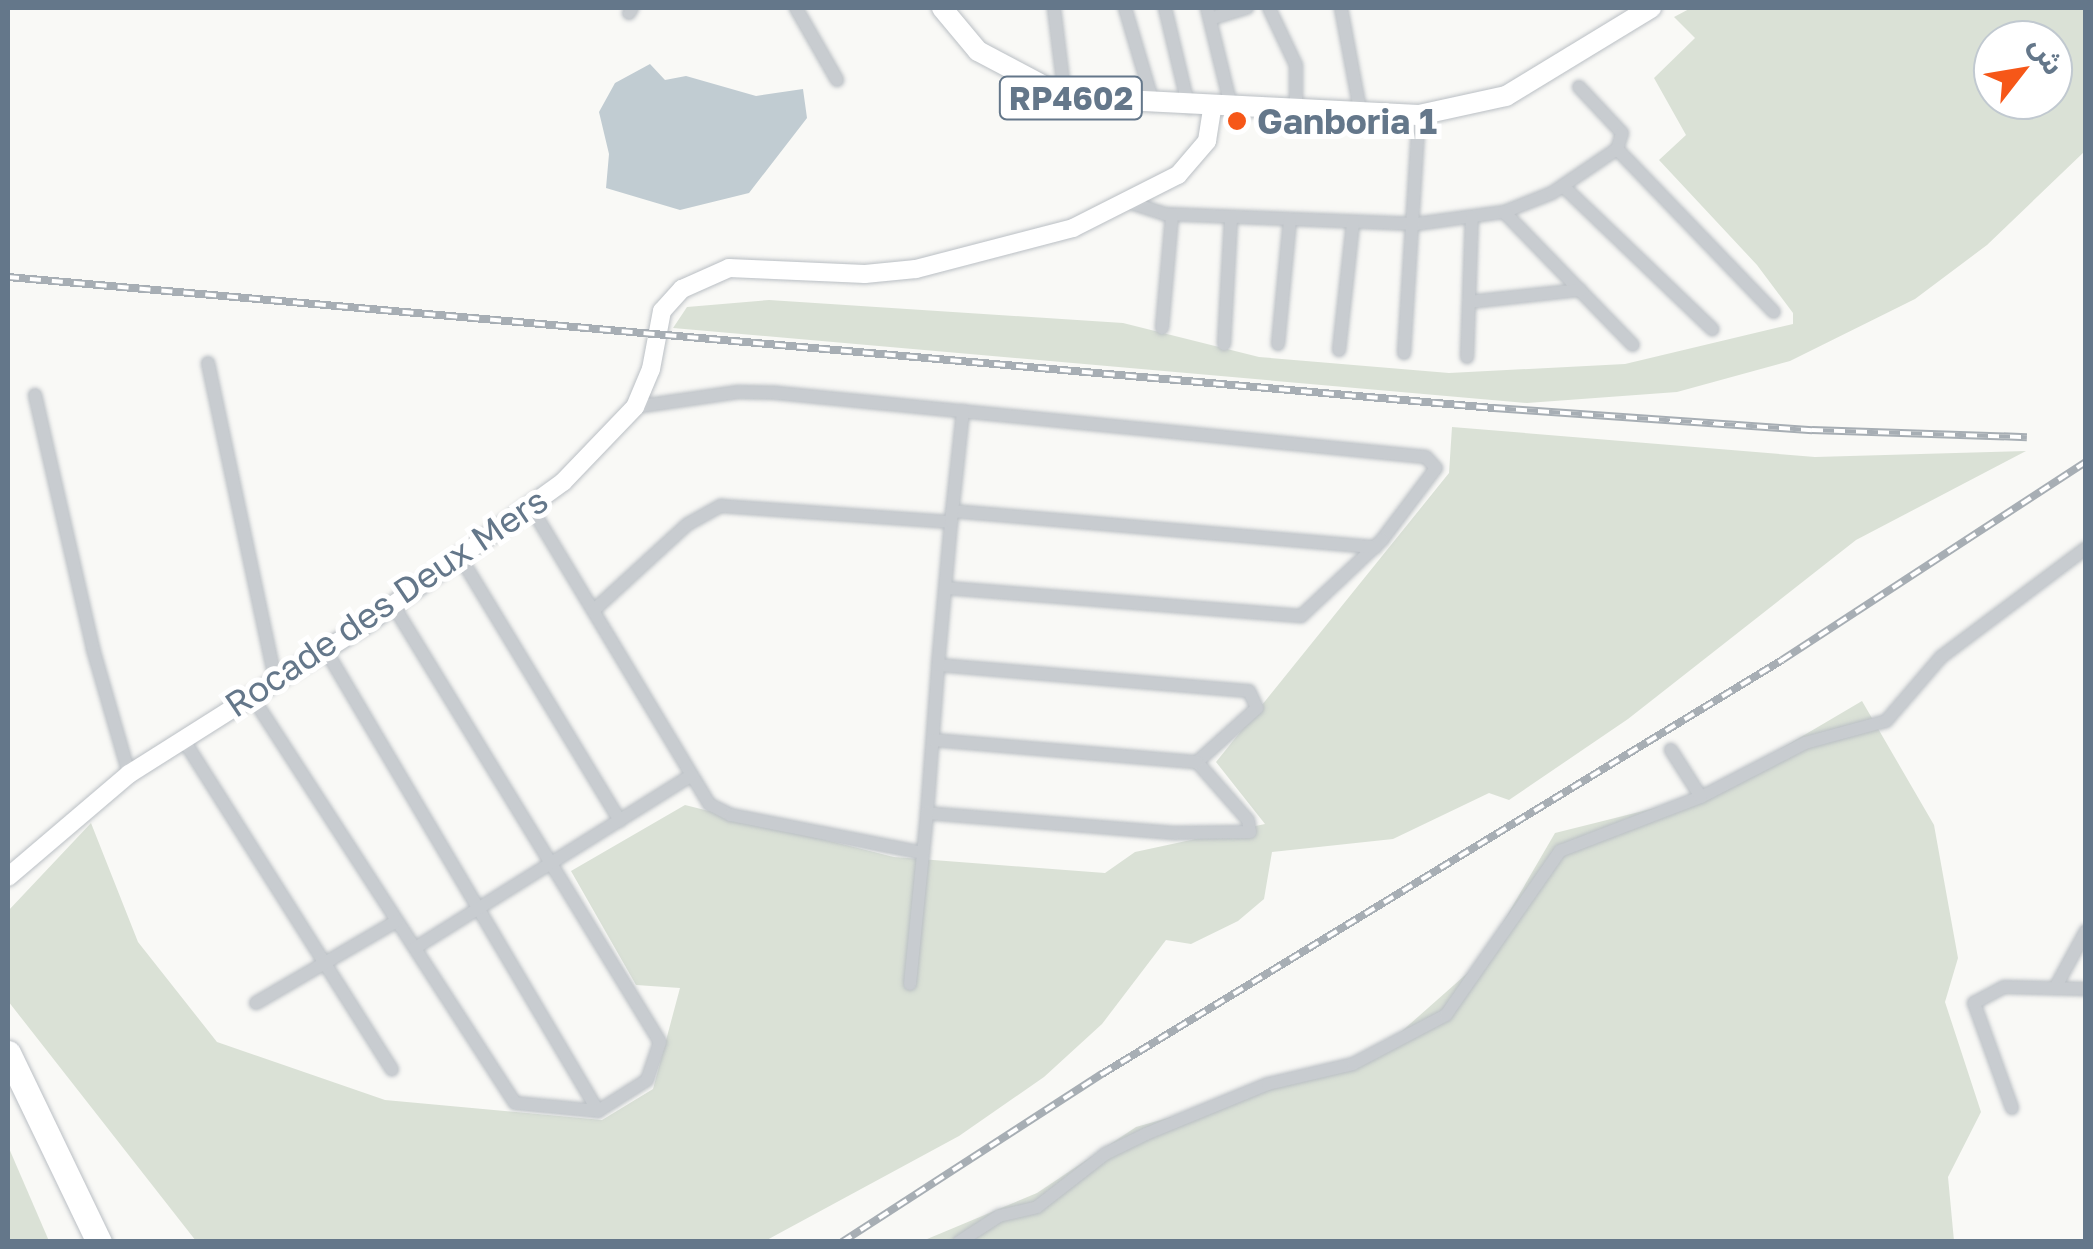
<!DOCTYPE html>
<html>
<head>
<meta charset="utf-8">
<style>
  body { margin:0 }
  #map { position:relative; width:2093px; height:1249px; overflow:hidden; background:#f9f9f6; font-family:"Golos Text","Noto Sans Arabic",sans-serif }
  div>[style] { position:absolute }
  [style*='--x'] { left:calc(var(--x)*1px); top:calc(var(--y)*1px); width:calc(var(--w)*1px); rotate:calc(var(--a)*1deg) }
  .green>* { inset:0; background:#dae1d6 }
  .water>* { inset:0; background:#c1ccd2 }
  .roads { filter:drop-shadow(0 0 2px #babfc4) drop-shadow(0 0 2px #babfc4) }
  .street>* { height:12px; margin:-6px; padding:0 6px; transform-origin:6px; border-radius:6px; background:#c8ccd0 }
  .secondary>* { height:18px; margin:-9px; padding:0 9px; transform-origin:9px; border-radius:9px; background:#fff }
  .primary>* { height:20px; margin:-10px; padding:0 10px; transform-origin:10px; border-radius:10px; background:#fff }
  .highway>* { height:25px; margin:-12.5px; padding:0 12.5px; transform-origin:12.5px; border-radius:12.5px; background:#fff }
  .rail>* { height:8px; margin-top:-4px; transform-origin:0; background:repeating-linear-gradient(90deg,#fff 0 11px,#a7aeb4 0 22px); box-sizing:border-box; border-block:2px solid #a7aeb4 }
  .dots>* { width:28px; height:28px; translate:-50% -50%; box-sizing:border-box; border:5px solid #fff; border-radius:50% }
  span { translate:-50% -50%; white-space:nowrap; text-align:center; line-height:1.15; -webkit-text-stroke:10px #fff; paint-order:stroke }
  .shield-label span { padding:2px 8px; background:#fff; border:2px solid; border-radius:8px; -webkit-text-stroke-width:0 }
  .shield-label { font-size:32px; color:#64778a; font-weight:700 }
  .poi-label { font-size:35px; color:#64778a; font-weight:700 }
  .left { translate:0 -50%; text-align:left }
  .street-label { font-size:35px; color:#64778a }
  .frame { position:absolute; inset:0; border:10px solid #64778a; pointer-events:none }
  .north { position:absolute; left:1973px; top:20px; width:100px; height:100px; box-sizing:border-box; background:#fff; border:2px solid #c1c9d0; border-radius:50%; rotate:59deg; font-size:28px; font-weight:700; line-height:40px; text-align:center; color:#64778a }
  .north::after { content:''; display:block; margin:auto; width:35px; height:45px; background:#f65718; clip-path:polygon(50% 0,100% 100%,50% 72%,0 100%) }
</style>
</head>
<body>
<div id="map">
  <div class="green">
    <i style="clip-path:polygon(evenodd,1691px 8px,2085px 8px,2085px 151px,1987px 245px,1915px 299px,1790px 361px,1677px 392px,1527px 403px,673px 328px,687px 307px,769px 300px,1123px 323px,1259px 357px,1449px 373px,1625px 364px,1793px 324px,1793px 313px,1757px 265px,1659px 160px,1686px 135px,1654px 78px,1695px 38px,1674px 17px,1691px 8px,1993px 40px,2053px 40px,2053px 100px,1993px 100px,1993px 40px)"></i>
    <i style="clip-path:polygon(1452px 427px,1815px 457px,2026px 451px,1856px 540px,1628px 719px,1509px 800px,1489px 793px,1393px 839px,1272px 852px,1264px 899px,1238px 921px,1191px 944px,1166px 940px,1102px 1024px,1044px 1077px,959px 1136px,765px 1241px,196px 1241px,8px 1001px,8px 911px,91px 823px,138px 942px,217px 1042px,385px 1100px,602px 1120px,653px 1089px,680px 988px,636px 985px,571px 871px,685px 805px,894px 857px,1105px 873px,1135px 852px,1265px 824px,1216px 762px,1449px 473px)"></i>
    <i style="clip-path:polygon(1862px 701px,1934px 825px,1958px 958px,1945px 1002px,1981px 1112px,1948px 1177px,1954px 1241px,920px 1242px,1037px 1193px,1136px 1127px,1367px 1062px,1480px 962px,1555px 833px,1699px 797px)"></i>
    <i style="clip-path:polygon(8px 1146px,49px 1241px,8px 1241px)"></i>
  </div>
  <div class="water">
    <i style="clip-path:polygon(650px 64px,665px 80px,686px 76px,756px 96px,803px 89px,807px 118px,749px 193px,680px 210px,606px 188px,609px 154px,599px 112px,615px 83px)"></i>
  </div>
  <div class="roads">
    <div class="street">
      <i style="--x:796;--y:8;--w:83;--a:60.3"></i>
      <i style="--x:1054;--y:8;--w:90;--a:83"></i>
      <i style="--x:1125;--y:8;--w:102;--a:73.5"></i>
      <i style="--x:1165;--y:8;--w:103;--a:76.5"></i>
      <i style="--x:1207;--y:8;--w:105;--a:76.2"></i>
      <i style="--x:1269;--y:8;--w:63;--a:64.7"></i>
      <i style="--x:1296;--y:65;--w:47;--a:90"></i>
      <i style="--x:1341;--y:8;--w:109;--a:79.4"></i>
      <i style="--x:629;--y:13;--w:6;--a:-59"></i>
      <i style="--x:1210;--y:19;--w:39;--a:-17"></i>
      <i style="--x:1579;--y:87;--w:63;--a:46.9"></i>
      <i style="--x:1622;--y:133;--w:17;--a:107"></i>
      <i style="--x:1563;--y:186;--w:207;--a:43.8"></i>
      <i style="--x:1131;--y:203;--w:35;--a:18"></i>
      <i style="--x:1164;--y:214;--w:252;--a:2.3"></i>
      <i style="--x:1416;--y:224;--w:89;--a:-7.8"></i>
      <i style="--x:1504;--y:212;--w:52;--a:-21.6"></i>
      <i style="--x:1552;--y:193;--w:78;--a:-34.1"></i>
      <i style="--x:1617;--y:149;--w:226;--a:46.1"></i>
      <i style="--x:1504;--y:212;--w:185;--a:45.9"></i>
      <i style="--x:1469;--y:302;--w:112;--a:-6.2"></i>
      <i style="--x:1162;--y:328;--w:113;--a:-84.9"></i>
      <i style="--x:1224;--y:344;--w:126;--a:-86.8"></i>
      <i style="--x:1278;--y:344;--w:125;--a:-84.5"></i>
      <i style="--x:1339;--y:350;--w:128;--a:-83.7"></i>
      <i style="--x:1404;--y:353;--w:238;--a:-86.4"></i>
      <i style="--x:1467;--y:357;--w:140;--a:-88"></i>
      <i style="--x:208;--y:363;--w:323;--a:78"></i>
      <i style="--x:35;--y:395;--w:261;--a:77.1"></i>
      <i style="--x:93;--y:649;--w:130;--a:73.9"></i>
      <i style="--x:635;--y:407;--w:104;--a:-8.3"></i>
      <i style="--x:738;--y:392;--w:39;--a:1"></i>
      <i style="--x:777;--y:393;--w:652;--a:5.63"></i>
      <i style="--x:1426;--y:457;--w:15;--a:48"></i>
      <i style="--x:1436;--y:468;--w:90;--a:126.9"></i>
      <i style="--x:1382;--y:540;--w:111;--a:136.8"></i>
      <i style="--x:1301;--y:616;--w:356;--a:-175.5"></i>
      <i style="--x:532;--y:509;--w:344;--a:59"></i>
      <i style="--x:709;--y:804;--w:25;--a:27"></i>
      <i style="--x:731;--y:815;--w:196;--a:11.2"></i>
      <i style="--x:952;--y:511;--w:425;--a:4.9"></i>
      <i style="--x:462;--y:560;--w:305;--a:58.8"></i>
      <i style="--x:594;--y:610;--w:127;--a:-42.5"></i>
      <i style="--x:688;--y:524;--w:38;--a:-29"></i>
      <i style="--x:721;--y:506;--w:231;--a:4"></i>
      <i style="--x:325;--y:649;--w:537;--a:59.42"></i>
      <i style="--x:938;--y:665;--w:312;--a:4.8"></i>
      <i style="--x:1249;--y:691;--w:19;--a:65"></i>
      <i style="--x:1257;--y:708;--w:81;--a:138"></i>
      <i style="--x:1197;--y:762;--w:77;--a:48.7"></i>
      <i style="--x:1248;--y:820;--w:12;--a:81"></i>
      <i style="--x:1250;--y:832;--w:76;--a:179.2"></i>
      <i style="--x:1174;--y:833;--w:248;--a:-175.4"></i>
      <i style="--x:927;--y:813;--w:148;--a:-85.7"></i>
      <i style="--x:938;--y:665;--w:144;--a:-84.8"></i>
      <i style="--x:951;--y:522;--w:112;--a:-83.8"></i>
      <i style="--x:251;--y:695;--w:486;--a:57.1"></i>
      <i style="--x:515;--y:1103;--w:83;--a:5.5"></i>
      <i style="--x:598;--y:1111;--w:58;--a:-32.3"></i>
      <i style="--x:647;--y:1080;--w:40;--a:-71.1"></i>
      <i style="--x:660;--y:1042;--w:512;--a:-121.42"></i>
      <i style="--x:183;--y:739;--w:391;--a:57.7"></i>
      <i style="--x:933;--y:740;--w:265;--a:4.8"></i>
      <i style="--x:1701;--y:797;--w:117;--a:-27.4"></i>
      <i style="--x:1805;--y:743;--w:84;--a:-15.2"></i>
      <i style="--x:1886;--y:721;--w:84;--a:-49.3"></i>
      <i style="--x:1941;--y:657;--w:181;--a:-36.9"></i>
      <i style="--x:415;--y:948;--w:324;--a:-32"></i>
      <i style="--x:910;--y:984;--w:172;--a:-84.3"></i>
      <i style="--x:2055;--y:988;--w:65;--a:-61.5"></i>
      <i style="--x:256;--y:1003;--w:163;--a:-30.2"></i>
      <i style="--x:2012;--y:1108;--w:112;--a:-109.9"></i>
      <i style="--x:1974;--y:1003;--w:34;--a:-28"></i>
      <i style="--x:2004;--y:987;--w:82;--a:1.4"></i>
      <i style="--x:959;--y:1242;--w:48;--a:-33"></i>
      <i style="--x:999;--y:1216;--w:39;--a:-13"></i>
      <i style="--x:1037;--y:1207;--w:86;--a:-37.9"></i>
      <i style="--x:1105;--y:1154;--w:46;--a:-26"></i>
      <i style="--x:1146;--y:1134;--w:132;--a:-22.3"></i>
      <i style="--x:1268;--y:1084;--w:87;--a:-13.2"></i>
      <i style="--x:1353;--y:1064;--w:105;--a:-27.8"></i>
      <i style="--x:1446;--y:1015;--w:200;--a:-55.2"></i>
      <i style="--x:1560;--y:851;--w:151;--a:-21"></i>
      <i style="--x:1701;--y:797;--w:56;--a:-122.6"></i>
    </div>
    <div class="secondary">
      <i style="--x:8;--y:877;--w:159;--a:-40.4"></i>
      <i style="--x:129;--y:774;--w:286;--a:-32.3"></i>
      <i style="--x:371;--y:621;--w:237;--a:-35.9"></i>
      <i style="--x:563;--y:482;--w:104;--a:-46.2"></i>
      <i style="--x:635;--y:407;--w:41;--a:-67.2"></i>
      <i style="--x:651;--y:369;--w:59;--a:-79.3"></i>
      <i style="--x:662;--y:311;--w:30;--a:-48"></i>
      <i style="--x:682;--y:289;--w:51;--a:-24.1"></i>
      <i style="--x:729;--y:268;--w:136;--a:2.5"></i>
      <i style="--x:865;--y:274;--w:51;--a:-5.6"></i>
      <i style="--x:916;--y:269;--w:162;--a:-14.6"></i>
      <i style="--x:1073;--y:228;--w:118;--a:-26.8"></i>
      <i style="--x:1178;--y:175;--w:45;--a:-49.5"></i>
      <i style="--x:1207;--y:141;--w:32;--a:-81"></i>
    </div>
    <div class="primary">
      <i style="--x:942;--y:8;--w:56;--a:50.1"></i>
      <i style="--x:978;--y:51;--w:98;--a:27.9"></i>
      <i style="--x:1065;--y:97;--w:354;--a:2.9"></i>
      <i style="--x:1419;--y:115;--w:89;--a:-12.3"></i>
      <i style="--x:1506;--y:96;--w:170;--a:-31.3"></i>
    </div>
    <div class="highway">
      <i style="--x:8;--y:1053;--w:210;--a:64.3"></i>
    </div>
  </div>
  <div class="rail">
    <i style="--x:8;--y:277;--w:1492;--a:5.04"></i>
    <i style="--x:1494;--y:408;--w:319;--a:4"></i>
    <i style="--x:1812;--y:430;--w:215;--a:1.9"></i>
    <i style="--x:842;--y:1242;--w:310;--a:-32.9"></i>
    <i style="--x:1102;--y:1074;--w:796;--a:-31.33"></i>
    <i style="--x:1782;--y:660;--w:363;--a:-33.1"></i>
  </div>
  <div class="dots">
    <i style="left:1237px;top:121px;background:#f65718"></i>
  </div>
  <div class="shield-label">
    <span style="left:1071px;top:98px">RP4602</span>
  </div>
  <div class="poi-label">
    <span class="left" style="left:1257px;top:121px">Ganboria 1</span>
  </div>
  <div class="street-label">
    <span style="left:386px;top:602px;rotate:-34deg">Rocade des Deux Mers</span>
  </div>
  <div class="frame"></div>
  <div class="north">ش</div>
</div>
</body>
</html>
